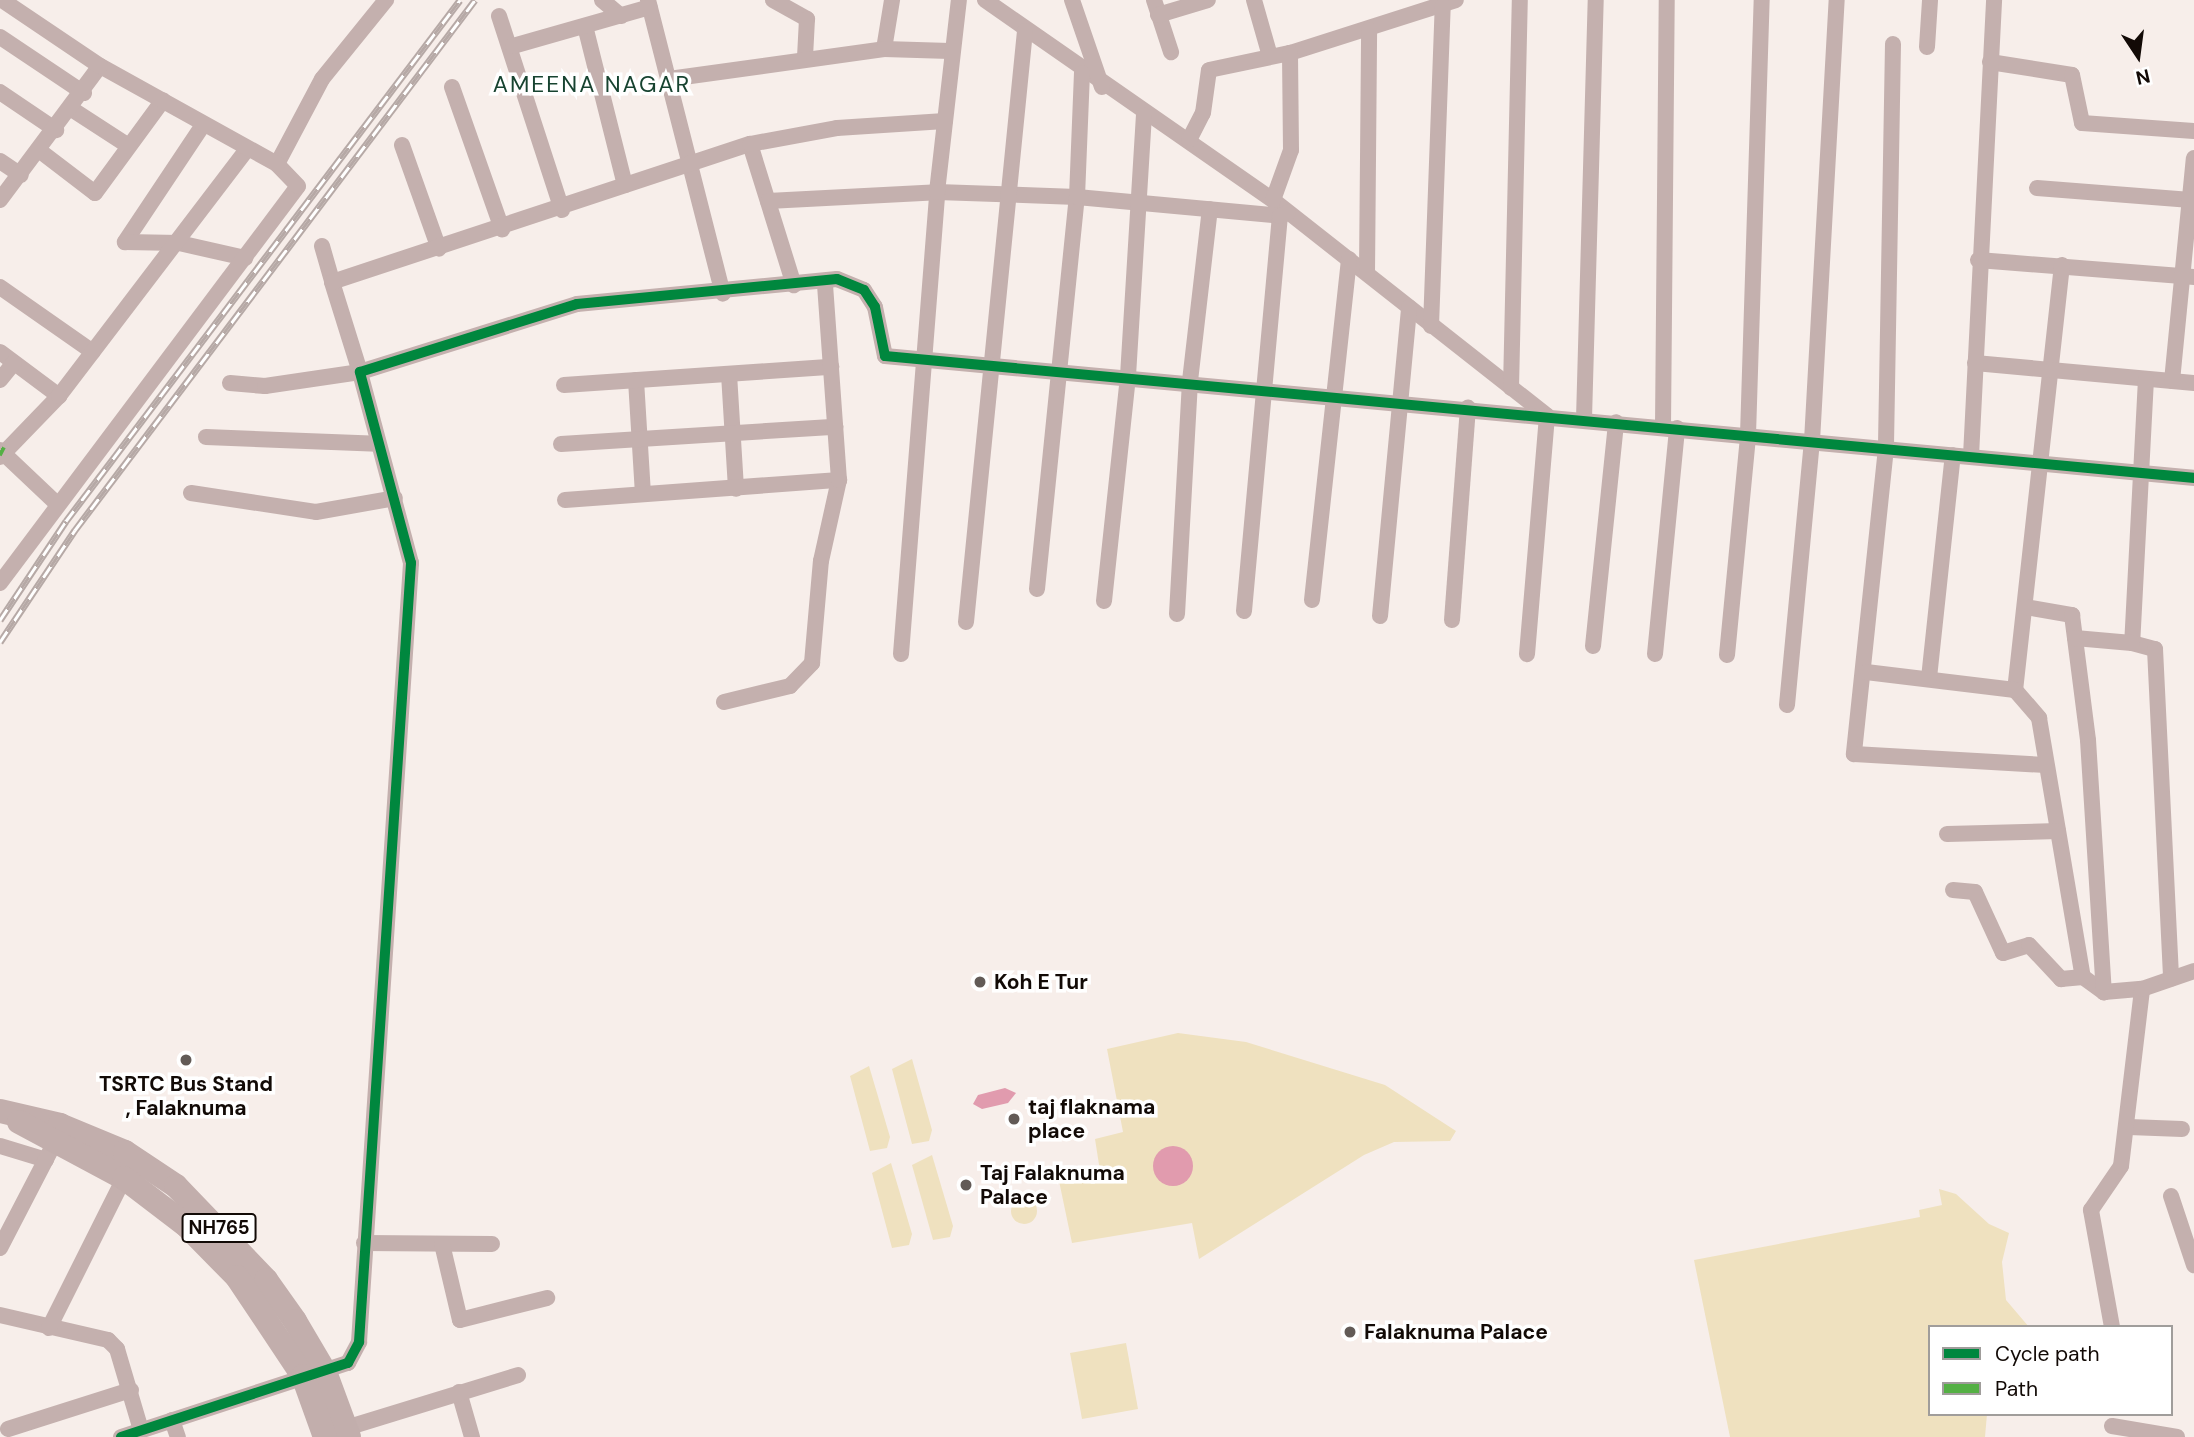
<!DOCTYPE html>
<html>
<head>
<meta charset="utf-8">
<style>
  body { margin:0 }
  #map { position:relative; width:2194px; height:1437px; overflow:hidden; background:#f7eeea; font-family:"DM Sans",sans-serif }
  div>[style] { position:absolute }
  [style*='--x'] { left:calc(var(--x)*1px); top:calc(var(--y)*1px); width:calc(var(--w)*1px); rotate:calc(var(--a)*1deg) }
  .green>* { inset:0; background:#efe1bf }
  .round { border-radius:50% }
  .water>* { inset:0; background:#e19bae }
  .minor>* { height:16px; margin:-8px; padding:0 8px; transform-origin:8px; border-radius:8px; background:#c4b0ae }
  .trunk>* { height:24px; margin:-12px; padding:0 12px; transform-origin:12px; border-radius:12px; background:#c2aeac }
  .rail>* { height:7px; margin-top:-3.5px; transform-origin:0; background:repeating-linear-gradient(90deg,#fff 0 13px,#b6a9a6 0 26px); box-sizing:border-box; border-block:2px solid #b6a9a6 }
  .quiet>* { height:9px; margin-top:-4.5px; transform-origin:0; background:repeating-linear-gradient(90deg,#54b044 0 18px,transparent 0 27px) }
  .cycleway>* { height:10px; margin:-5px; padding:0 5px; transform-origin:5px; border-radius:5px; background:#00873e }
  .dots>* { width:19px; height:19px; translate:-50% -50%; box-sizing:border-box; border:4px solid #fff; border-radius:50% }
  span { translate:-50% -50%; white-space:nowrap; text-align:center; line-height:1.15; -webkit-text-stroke:7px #fff; paint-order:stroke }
  .shield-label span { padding:2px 5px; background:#fff; border:2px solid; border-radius:5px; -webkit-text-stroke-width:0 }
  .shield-label { font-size:19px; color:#120a06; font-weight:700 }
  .poi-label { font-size:21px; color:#120a06; font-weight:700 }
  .left { translate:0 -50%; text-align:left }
  .neighbourhood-label { font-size:23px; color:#174330; letter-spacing:2px }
  .legend { position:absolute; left:1928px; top:1325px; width:245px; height:91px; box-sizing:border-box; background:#fff; border:2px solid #a09d9b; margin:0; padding:9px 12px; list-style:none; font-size:21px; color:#120a06 }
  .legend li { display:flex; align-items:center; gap:14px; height:35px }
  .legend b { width:35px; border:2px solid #a09d9b }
  .north { position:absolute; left:2103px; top:21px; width:70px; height:70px; -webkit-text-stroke:5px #fff; paint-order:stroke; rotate:167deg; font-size:19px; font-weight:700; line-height:28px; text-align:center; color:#120a06 }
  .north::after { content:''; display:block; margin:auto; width:24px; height:32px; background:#120a06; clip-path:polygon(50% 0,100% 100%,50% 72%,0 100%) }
</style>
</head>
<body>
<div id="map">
  <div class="green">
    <i style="clip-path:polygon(1178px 1033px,1246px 1042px,1385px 1085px,1456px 1131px,1450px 1141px,1394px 1142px,1364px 1155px,1199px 1259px,1192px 1223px,1072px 1243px,1059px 1181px,1100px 1171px,1095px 1139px,1123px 1132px,1107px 1049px)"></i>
    <i style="clip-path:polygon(912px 1059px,932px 1130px,929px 1141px,912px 1144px,892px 1069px)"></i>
    <i style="clip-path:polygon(869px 1066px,890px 1137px,887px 1148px,870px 1151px,850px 1076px)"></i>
    <i style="clip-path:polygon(932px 1155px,953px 1226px,950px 1237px,933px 1240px,912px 1165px)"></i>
    <i style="clip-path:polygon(891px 1163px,912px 1234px,909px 1245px,892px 1248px,872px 1173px)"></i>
    <i style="clip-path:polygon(1939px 1189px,1956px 1194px,1989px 1224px,2009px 1233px,2002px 1262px,2006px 1300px,2029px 1327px,1930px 1327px,1930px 1414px,1987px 1414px,1985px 1437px,1730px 1437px,1694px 1260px,1920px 1217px,1919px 1210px,1942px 1205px)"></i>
    <i class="round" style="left:1011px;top:1198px;width:26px;height:26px"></i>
    <i style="clip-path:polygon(1126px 1343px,1138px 1409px,1082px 1419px,1070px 1353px)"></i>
  </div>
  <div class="water">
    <i style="clip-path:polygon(1005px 1088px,1016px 1093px,1008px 1103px,982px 1109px,973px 1104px,978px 1095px)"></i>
    <i class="round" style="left:1153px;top:1146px;width:40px;height:40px"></i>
  </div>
  <div class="minor">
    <i style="--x:602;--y:0;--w:25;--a:40"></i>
    <i style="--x:648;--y:0;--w:303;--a:75.7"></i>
    <i style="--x:773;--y:0;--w:39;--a:29"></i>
    <i style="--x:807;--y:19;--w:39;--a:93"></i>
    <i style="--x:985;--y:0;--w:351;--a:34.8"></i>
    <i style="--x:1273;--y:200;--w:349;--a:38.2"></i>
    <i style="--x:1547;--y:416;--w:239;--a:94.8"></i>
    <i style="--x:1072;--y:0;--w:92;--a:71"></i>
    <i style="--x:1154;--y:0;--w:55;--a:71.9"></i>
    <i style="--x:1254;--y:0;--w:58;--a:74.1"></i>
    <i style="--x:1158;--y:15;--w:52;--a:-16.7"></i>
    <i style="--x:499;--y:16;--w:204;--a:72"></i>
    <i style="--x:585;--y:26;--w:164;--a:75.9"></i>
    <i style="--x:0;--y:37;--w:101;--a:33.7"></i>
    <i style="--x:1893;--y:44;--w:404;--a:91"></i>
    <i style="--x:1886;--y:448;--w:308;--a:96"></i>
    <i style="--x:1854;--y:754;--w:192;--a:3.3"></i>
    <i style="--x:513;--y:46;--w:142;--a:-15.9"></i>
    <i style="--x:1927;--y:47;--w:47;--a:-86.3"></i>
    <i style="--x:884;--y:49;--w:50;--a:-80.7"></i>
    <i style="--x:1990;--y:62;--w:83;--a:9"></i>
    <i style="--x:2072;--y:75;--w:49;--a:78.2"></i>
    <i style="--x:2082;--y:123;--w:112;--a:4.1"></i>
    <i style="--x:669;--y:79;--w:217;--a:-7.9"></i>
    <i style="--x:884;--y:49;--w:66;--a:1.7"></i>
    <i style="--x:452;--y:87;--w:151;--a:70.6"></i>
    <i style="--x:0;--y:92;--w:68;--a:34.2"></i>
    <i style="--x:70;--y:108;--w:68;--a:33"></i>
    <i style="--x:203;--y:125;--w:141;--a:123.7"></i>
    <i style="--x:125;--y:242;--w:54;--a:1.1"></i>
    <i style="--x:179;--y:243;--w:68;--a:12.8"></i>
    <i style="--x:1189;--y:140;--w:30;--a:-63"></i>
    <i style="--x:1203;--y:113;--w:43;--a:-82.1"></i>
    <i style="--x:1209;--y:70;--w:83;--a:-11.9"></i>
    <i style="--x:1290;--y:53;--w:174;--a:-17.7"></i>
    <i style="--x:750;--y:144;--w:148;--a:72.7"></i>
    <i style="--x:402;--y:145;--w:110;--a:70.4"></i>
    <i style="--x:40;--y:151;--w:69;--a:37.4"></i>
    <i style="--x:95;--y:193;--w:115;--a:-53.8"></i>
    <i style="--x:0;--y:161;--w:25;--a:34"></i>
    <i style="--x:277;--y:164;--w:96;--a:-62.1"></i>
    <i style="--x:322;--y:79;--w:102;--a:-51"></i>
    <i style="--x:2037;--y:188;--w:151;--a:4.5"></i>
    <i style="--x:0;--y:200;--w:167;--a:-53.3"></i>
    <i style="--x:1273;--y:200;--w:53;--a:-70.2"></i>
    <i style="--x:1291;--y:150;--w:97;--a:-90.6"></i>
    <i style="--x:768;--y:201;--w:169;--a:-3"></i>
    <i style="--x:937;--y:192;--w:140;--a:2"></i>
    <i style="--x:1077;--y:197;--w:204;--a:5.3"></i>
    <i style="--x:322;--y:246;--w:37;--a:74"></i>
    <i style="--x:1978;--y:260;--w:217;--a:4.5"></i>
    <i style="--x:2062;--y:265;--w:428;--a:96.3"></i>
    <i style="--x:2015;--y:690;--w:37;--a:49"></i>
    <i style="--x:2039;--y:718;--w:263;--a:80.4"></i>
    <i style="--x:2083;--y:977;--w:26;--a:36"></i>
    <i style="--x:2104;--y:992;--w:38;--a:-5"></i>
    <i style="--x:1367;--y:273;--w:243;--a:-89.5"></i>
    <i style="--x:0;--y:287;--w:113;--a:35"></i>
    <i style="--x:1431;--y:326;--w:320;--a:-87.9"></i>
    <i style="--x:0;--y:352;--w:74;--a:36.7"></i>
    <i style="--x:1975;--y:363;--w:220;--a:5.2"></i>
    <i style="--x:729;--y:374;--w:115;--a:86.5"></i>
    <i style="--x:2146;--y:379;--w:264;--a:93"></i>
    <i style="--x:2132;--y:643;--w:24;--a:15"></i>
    <i style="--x:2155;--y:649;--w:330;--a:87.2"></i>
    <i style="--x:0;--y:380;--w:22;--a:-51"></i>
    <i style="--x:636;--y:380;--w:114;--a:86.5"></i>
    <i style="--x:2172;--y:381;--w:224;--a:-84.4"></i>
    <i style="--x:230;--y:383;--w:35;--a:5"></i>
    <i style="--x:265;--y:386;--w:96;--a:-8.4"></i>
    <i style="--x:360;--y:372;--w:94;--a:-107.3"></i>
    <i style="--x:332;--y:282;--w:440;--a:-18.3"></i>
    <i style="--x:750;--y:144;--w:88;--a:-10.4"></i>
    <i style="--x:837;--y:128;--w:108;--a:-3.7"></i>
    <i style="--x:564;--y:385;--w:268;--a:-3.9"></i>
    <i style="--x:1511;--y:388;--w:388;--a:-88.7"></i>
    <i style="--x:1584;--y:419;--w:419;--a:-88.4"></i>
    <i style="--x:1663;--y:427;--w:427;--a:-89.5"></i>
    <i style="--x:206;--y:437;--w:171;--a:2.3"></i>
    <i style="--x:561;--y:444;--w:275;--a:-3.6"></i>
    <i style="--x:0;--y:450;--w:76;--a:43.4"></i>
    <i style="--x:1971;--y:456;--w:457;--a:-87.1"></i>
    <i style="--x:0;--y:457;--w:85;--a:-46"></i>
    <i style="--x:59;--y:396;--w:307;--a:-52.7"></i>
    <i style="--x:191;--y:493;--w:126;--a:8.6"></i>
    <i style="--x:316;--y:512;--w:80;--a:-10"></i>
    <i style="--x:565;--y:500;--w:275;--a:-4.2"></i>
    <i style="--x:0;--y:583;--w:496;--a:-53.1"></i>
    <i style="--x:298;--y:186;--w:30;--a:-134"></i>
    <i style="--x:277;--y:164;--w:202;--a:-151"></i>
    <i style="--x:100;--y:66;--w:118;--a:-146"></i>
    <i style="--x:1037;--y:589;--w:394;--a:-84.2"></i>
    <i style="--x:1077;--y:197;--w:124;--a:-87.7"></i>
    <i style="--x:1312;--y:600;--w:343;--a:-83.8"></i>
    <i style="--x:1104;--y:601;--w:226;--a:-83.9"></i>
    <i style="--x:1128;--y:376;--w:261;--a:-86.5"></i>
    <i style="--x:2026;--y:607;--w:47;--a:9.9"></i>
    <i style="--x:2072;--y:615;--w:126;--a:82.7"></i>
    <i style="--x:2088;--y:740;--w:253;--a:86.4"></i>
    <i style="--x:1244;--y:611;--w:397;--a:-84.8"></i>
    <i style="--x:1280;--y:216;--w:8;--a:-23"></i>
    <i style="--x:1177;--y:614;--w:233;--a:-86.8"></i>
    <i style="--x:1190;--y:381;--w:173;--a:-83.4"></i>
    <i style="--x:1380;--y:616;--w:310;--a:-84.6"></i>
    <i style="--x:1452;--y:620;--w:213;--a:-85.7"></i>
    <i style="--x:966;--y:622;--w:594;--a:-84.3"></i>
    <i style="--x:2075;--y:638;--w:57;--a:5"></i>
    <i style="--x:1593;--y:646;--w:225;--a:-84.1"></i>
    <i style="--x:901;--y:654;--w:463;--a:-85.5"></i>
    <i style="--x:937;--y:192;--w:193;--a:-83.5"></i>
    <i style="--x:1655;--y:654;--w:227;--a:-84.4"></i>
    <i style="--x:1727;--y:655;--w:221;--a:-84.5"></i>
    <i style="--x:1748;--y:435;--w:435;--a:-88.2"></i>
    <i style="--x:1866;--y:672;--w:150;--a:6.9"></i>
    <i style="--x:1929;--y:678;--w:224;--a:-83.9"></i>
    <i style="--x:724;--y:702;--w:68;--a:-13.6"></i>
    <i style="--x:790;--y:686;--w:32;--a:-46"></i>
    <i style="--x:812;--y:663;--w:102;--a:-85"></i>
    <i style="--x:821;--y:561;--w:83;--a:-77.5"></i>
    <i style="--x:839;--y:480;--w:196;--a:-94.1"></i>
    <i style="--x:1787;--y:705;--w:265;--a:-84.6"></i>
    <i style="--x:1812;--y:441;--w:442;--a:-86.8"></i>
    <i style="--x:1947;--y:834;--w:111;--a:-1.5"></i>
    <i style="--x:1953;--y:890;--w:22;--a:5"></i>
    <i style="--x:1975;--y:892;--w:67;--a:65.3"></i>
    <i style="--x:2003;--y:953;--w:27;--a:-17"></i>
    <i style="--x:2029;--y:945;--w:47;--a:46.7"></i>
    <i style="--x:2061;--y:979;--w:22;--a:-5"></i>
    <i style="--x:2129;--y:1127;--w:53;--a:2.2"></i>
    <i style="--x:0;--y:1146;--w:48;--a:16.9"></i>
    <i style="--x:2171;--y:1196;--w:73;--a:71.6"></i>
    <i style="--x:364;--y:1243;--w:128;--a:0.4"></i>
    <i style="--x:442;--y:1244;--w:78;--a:76.7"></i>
    <i style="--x:460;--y:1320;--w:90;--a:-14.2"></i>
    <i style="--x:0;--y:1248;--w:117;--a:-62.6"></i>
    <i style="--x:0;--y:1315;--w:111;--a:13"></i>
    <i style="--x:108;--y:1340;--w:13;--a:45"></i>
    <i style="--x:117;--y:1349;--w:84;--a:73.5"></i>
    <i style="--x:2112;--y:1327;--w:119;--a:-100.2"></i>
    <i style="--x:2091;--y:1210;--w:53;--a:-55.7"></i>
    <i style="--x:2121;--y:1166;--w:178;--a:-83.2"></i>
    <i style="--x:2142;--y:989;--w:55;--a:-19.1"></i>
    <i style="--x:49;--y:1328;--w:168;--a:-63.4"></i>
    <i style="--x:459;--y:1392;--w:47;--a:73.9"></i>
    <i style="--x:172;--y:1420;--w:18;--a:71"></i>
    <i style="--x:2112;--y:1426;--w:66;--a:9.6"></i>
    <i style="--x:346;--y:1428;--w:180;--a:-17.1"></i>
    <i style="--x:8;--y:1429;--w:129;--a:-17.6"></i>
    <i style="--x:121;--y:1437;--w:239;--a:-18.1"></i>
    <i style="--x:348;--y:1363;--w:24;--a:-62"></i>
    <i style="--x:359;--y:1342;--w:781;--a:-86.18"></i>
    <i style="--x:411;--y:563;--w:198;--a:-105"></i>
    <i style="--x:360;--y:372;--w:227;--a:-17.4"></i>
    <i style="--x:577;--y:304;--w:261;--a:-5.5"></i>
    <i style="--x:837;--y:279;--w:29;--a:22"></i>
    <i style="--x:864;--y:290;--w:20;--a:57"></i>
    <i style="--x:875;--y:307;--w:50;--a:78.5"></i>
    <i style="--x:885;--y:356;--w:1315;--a:5.32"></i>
  </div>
  <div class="trunk">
    <i style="--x:0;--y:1111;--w:62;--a:13.1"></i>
    <i style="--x:60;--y:1125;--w:70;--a:22.6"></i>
    <i style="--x:125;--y:1152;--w:61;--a:33.7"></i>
    <i style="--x:176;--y:1186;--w:130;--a:46.2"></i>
    <i style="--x:266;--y:1280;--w:50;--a:54.7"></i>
    <i style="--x:295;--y:1321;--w:59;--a:59.5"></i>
    <i style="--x:325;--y:1372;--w:69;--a:69.7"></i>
    <i style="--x:19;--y:1122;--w:119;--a:28.1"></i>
    <i style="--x:124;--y:1178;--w:79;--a:37.3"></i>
    <i style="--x:187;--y:1226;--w:71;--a:45.6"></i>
    <i style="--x:237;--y:1277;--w:119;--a:56.3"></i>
    <i style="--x:303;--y:1376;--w:65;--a:70.2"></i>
  </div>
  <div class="rail">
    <i style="--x:0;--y:620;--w:119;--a:-56.3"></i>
    <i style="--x:66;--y:521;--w:653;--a:-52.9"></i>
    <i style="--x:0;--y:642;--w:135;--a:-56.2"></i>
    <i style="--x:75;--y:530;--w:664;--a:-52.96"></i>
  </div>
  <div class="quiet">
    <i style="--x:0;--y:450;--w:4;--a:27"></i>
  </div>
  <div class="cycleway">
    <i style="--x:121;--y:1437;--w:239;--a:-18.1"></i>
    <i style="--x:348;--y:1363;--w:24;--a:-62"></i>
    <i style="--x:359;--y:1342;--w:781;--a:-86.18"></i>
    <i style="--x:411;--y:563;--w:198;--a:-105"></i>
    <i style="--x:360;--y:372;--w:227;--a:-17.4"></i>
    <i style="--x:577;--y:304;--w:261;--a:-5.5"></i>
    <i style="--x:837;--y:279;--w:29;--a:22"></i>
    <i style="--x:864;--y:290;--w:20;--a:57"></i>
    <i style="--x:875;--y:307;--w:50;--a:78.5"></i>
    <i style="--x:885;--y:356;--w:1315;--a:5.32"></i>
  </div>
  <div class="dots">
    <i style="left:980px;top:982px;background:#625a56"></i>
    <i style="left:186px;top:1060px;background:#625a56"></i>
    <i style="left:1014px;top:1119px;background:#625a56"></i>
    <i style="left:966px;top:1185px;background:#625a56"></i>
    <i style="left:1350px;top:1332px;background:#625a56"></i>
  </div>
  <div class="shield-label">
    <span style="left:219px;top:1228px">NH765</span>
  </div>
  <div class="poi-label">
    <span class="left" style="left:994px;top:982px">Koh E Tur</span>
    <span style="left:186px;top:1096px">TSRTC Bus Stand<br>, Falaknuma</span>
    <span class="left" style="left:1028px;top:1119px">taj flaknama<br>place</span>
    <span class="left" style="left:980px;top:1185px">Taj Falaknuma<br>Palace</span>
    <span class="left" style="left:1364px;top:1332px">Falaknuma Palace</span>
  </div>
  <div class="neighbourhood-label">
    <span style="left:592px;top:84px">AMEENA NAGAR</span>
  </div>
  <ul class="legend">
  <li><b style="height:9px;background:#00873e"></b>Cycle path</li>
  <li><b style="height:9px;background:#54b044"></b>Path</li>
  </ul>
  <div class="north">N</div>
</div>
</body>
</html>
